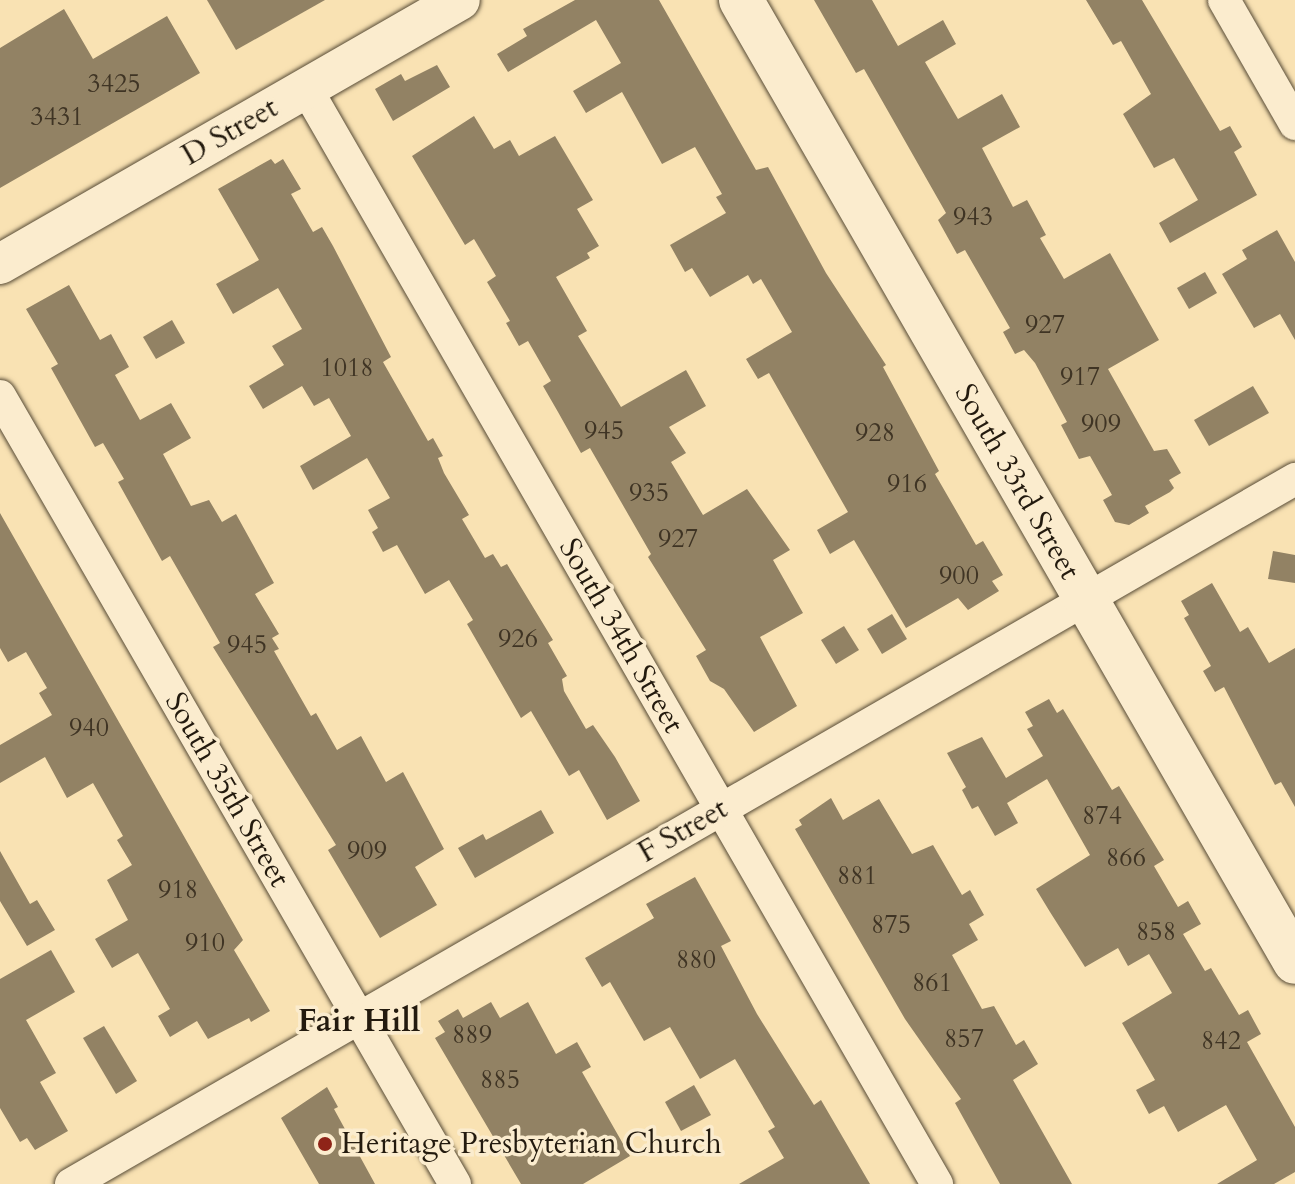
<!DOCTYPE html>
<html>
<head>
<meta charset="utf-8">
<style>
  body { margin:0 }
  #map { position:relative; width:1295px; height:1184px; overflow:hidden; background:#f9e2b3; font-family:Cardo,serif }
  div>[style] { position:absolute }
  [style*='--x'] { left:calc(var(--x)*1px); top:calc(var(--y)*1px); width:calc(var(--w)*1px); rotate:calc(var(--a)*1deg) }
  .building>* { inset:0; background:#928264 }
  .roads { filter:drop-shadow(0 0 2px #584c37) drop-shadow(0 0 2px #584c37) }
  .minor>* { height:32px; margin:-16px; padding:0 16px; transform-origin:16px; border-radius:16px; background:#fbecce }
  .tertiary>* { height:40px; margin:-20px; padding:0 20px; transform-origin:20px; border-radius:20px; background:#fbecce }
  .secondary>* { height:44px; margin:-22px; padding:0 22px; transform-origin:22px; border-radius:22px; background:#fbecce }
  .dots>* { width:22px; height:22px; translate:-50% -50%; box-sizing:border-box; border:4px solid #fbecce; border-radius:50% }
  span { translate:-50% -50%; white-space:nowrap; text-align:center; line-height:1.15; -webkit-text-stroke:7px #fbecce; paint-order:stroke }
  .number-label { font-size:26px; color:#3f3424 }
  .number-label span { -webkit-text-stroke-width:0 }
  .street-label { font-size:30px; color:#231a0e }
  .poi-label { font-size:30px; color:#231a0e }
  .left { translate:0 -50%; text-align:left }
  .neighbourhood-label { font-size:32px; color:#231a0e; font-weight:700 }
</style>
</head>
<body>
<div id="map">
  <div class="building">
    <i style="clip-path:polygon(207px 0,325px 0,236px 50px)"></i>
    <i style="clip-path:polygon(575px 0,659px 0,756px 170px,768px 167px,826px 273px,886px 365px,883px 367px,939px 471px,935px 474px,976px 545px,983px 541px,1003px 575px,992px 581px,999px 591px,968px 610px,958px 598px,906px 628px,854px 540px,830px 554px,817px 530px,848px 512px,769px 373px,758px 379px,746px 359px,792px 332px,761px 279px,753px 284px,748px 275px,710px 297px,692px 268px,685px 272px,670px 245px,726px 213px,716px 197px,722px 194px,695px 147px,662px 164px,622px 92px,586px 113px,573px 91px,621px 63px,596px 20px,508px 72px,497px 54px,527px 36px,523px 29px)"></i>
    <i style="clip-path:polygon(814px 0,872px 0,898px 46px,943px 20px,956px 44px,925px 62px,958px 119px,1002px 94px,1020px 127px,982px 148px,1013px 207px,1027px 200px,1046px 235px,1040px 238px,1064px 279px,1110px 253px,1159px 340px,1108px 369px,1154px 451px,1167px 449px,1181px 473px,1169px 480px,1174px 488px,1170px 492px,1145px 506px,1149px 513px,1129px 525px,1115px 522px,1103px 500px,1112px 495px,1090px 456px,1079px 459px,1061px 425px,1067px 422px,1035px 363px,1024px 350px,1015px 354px,1003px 332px,1010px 328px,965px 250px,957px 254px,938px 220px,946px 213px,864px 69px,856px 73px)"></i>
    <i style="clip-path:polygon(1086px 0,1142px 0,1220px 131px,1230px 126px,1242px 147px,1234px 152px,1257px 195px,1170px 243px,1159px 223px,1198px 200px,1174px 158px,1154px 168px,1123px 114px,1151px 94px,1121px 41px,1113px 45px)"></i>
    <i style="clip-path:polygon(64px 9px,93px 59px,167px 16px,200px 73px,0 188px,0 48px)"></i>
    <i style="clip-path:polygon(437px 65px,450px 87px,393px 121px,375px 89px,401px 74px,405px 81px)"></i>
    <i style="clip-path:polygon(474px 116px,494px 149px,510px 140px,519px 156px,555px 136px,593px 200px,577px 209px,599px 246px,587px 253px,590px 258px,556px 277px,587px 331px,578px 336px,621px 407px,686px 370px,706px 406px,669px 427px,686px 453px,671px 462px,703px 515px,747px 489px,790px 550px,773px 560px,803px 613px,760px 637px,797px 706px,754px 732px,724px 689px,710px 681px,696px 656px,706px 650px,648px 557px,651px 554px,590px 448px,581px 453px,558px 412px,543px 386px,551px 381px,528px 341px,519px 346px,506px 323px,510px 321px,487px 282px,496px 276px,474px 239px,465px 245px,412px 156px)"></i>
    <i style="clip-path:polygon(271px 159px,275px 164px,283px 159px,301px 189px,291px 194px,313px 232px,322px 227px,333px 246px,391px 357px,383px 362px,428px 441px,433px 438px,443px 456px,438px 458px,444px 473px,469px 515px,462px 519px,485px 558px,493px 554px,501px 567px,507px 564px,553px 640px,548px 643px,567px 676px,562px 679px,564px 691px,586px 729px,593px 725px,615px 757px,640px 801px,607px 820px,579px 770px,569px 776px,531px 711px,521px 718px,467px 624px,473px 620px,449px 580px,425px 594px,397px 545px,383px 552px,372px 532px,378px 528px,368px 510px,390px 498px,367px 458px,313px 490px,300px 466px,351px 436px,329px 398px,314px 406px,302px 386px,263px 409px,249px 386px,284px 365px,272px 346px,302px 329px,278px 288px,233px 314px,216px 284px,259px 260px,218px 189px)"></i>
    <i style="clip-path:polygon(1277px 230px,1295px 262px,1295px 340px,1280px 314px,1254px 328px,1222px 274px,1247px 259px,1242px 250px)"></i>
    <i style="clip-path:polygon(1205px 272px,1217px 293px,1189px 309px,1177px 288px)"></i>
    <i style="clip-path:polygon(69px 285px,100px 340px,111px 334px,129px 367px,115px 375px,140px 420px,171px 403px,191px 438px,163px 454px,191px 506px,209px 500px,222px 522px,236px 514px,274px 583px,255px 594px,279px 634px,272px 638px,279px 649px,274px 651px,311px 716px,316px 713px,337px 750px,361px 736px,386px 782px,403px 772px,444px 849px,415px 867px,437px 905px,380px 938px,328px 850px,336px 845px,213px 647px,220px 643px,170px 556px,162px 561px,118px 482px,124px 479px,103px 443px,95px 447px,51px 368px,58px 364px,26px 309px)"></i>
    <i style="clip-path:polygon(172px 320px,185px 343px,156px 359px,143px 337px)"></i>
    <i style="clip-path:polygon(1253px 386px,1269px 413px,1209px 446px,1194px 420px)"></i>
    <i style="clip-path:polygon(0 513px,243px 940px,234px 950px,270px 1011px,251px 1022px,249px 1018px,208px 1039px,197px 1021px,170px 1037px,158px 1016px,170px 1009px,138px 953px,112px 968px,95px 939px,128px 920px,107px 880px,132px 865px,117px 840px,123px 836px,93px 783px,67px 798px,45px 757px,0 783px,0 745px,52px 715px,39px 693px,47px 688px,26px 652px,8px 662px,0 648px)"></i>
    <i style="clip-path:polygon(1273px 551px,1295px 555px,1295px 583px,1268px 579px)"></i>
    <i style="clip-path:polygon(1212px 583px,1240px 632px,1248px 627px,1269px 663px,1295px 648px,1295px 807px,1281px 782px,1275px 785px,1224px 687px,1215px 692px,1203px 671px,1211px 666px,1184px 618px,1189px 615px,1181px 601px)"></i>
    <i style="clip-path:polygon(892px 614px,907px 639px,882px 654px,867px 629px)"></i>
    <i style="clip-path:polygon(844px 626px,859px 650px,836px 664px,821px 640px)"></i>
    <i style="clip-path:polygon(1049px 699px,1057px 713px,1063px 709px,1112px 790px,1119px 786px,1164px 860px,1154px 866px,1178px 907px,1188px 901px,1201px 924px,1183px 934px,1205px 971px,1211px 968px,1239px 1015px,1248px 1010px,1261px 1034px,1247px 1042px,1295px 1127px,1295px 1172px,1274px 1184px,1217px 1184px,1257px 1160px,1226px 1105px,1178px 1132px,1164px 1106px,1149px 1114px,1136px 1090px,1155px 1080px,1122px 1023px,1172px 993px,1149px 954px,1128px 966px,1118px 948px,1085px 967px,1050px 912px,1036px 889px,1090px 855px,1047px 779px,1007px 803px,1018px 823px,995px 836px,978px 806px,972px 809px,962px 790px,966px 787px,947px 753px,982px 737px,1006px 778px,1043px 756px,1027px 729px,1033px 726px,1025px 712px)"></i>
    <i style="clip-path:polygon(831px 798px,843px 820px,879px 799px,912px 854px,933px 845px,962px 895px,970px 890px,984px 915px,969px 924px,978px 940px,952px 955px,982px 1009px,994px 1006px,1016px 1045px,1024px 1040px,1038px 1064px,1013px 1080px,1072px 1184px,1000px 1184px,955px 1103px,961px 1099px,905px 1019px,795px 829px,802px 825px,799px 820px)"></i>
    <i style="clip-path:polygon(541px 810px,554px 833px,475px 878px,458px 848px,483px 834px,486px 840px)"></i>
    <i style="clip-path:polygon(0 851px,30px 904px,37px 900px,55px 930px,27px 946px,0 901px)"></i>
    <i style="clip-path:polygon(695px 877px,731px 941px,721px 946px,757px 1014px,814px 1105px,821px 1100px,870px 1184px,739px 1184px,784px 1158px,768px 1131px,775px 1127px,735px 1059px,700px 1079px,670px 1027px,644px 1041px,610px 982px,602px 987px,585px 958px,654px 918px,646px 904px)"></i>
    <i style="clip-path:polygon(51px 950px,75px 992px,26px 1020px,56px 1073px,40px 1082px,68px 1131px,35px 1150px,27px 1138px,20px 1142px,0 1108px,0 979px)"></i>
    <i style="clip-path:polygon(491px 1002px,500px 1018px,528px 1002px,556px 1054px,577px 1042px,591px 1067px,582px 1072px,630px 1156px,583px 1184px,521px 1184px,435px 1038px,445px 1032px,438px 1021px,458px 1009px,463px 1018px)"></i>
    <i style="clip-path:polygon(104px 1026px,137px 1081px,116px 1094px,83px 1038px)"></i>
    <i style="clip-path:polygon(694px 1085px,711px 1115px,681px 1131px,665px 1102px)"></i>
    <i style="clip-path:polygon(327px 1087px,338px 1107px,334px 1109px,375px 1184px,319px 1184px,281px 1118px)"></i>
  </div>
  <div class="roads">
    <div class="minor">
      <i style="--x:1224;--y:0;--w:143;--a:60.2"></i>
      <i style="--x:306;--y:88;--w:1265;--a:60.07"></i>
      <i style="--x:0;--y:396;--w:910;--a:60"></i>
      <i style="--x:71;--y:1184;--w:1413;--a:-29.94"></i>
    </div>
    <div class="tertiary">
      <i style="--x:0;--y:264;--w:530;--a:-29.85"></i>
    </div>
    <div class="secondary">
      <i style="--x:741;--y:0;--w:1110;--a:60.06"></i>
    </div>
  </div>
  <div class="dots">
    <i style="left:325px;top:1144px;background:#8f2418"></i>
  </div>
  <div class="number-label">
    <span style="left:114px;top:84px">3425</span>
    <span style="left:57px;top:117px">3431</span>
    <span style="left:973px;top:217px">943</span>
    <span style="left:1045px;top:325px">927</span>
    <span style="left:347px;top:368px">1018</span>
    <span style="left:1080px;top:377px">917</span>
    <span style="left:1101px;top:424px">909</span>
    <span style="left:604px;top:431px">945</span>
    <span style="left:875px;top:433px">928</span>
    <span style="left:907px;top:484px">916</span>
    <span style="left:649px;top:493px">935</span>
    <span style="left:678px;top:539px">927</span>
    <span style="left:959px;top:576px">900</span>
    <span style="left:518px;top:639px">926</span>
    <span style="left:247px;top:645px">945</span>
    <span style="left:89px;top:728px">940</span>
    <span style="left:1102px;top:816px">874</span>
    <span style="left:367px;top:851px">909</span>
    <span style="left:1126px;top:858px">866</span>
    <span style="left:857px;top:876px">881</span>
    <span style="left:178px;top:890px">918</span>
    <span style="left:891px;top:925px">875</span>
    <span style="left:1156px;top:932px">858</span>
    <span style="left:205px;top:943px">910</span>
    <span style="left:696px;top:960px">880</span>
    <span style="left:932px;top:983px">861</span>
    <span style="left:472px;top:1035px">889</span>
    <span style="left:964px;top:1039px">857</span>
    <span style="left:1221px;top:1041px">842</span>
    <span style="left:500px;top:1080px">885</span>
  </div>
  <div class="street-label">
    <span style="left:230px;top:132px;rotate:-30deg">D Street</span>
    <span style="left:1017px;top:482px;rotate:60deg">South 33rd Street</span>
    <span style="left:621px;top:636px;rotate:60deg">South 34th Street</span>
    <span style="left:227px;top:790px;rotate:60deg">South 35th Street</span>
    <span style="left:683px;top:831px;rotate:-30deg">F Street</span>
  </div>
  <div class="poi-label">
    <span class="left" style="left:341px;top:1144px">Heritage Presbyterian Church</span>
  </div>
  <div class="neighbourhood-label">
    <span style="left:359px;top:1021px">Fair Hill</span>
  </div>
</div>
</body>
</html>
